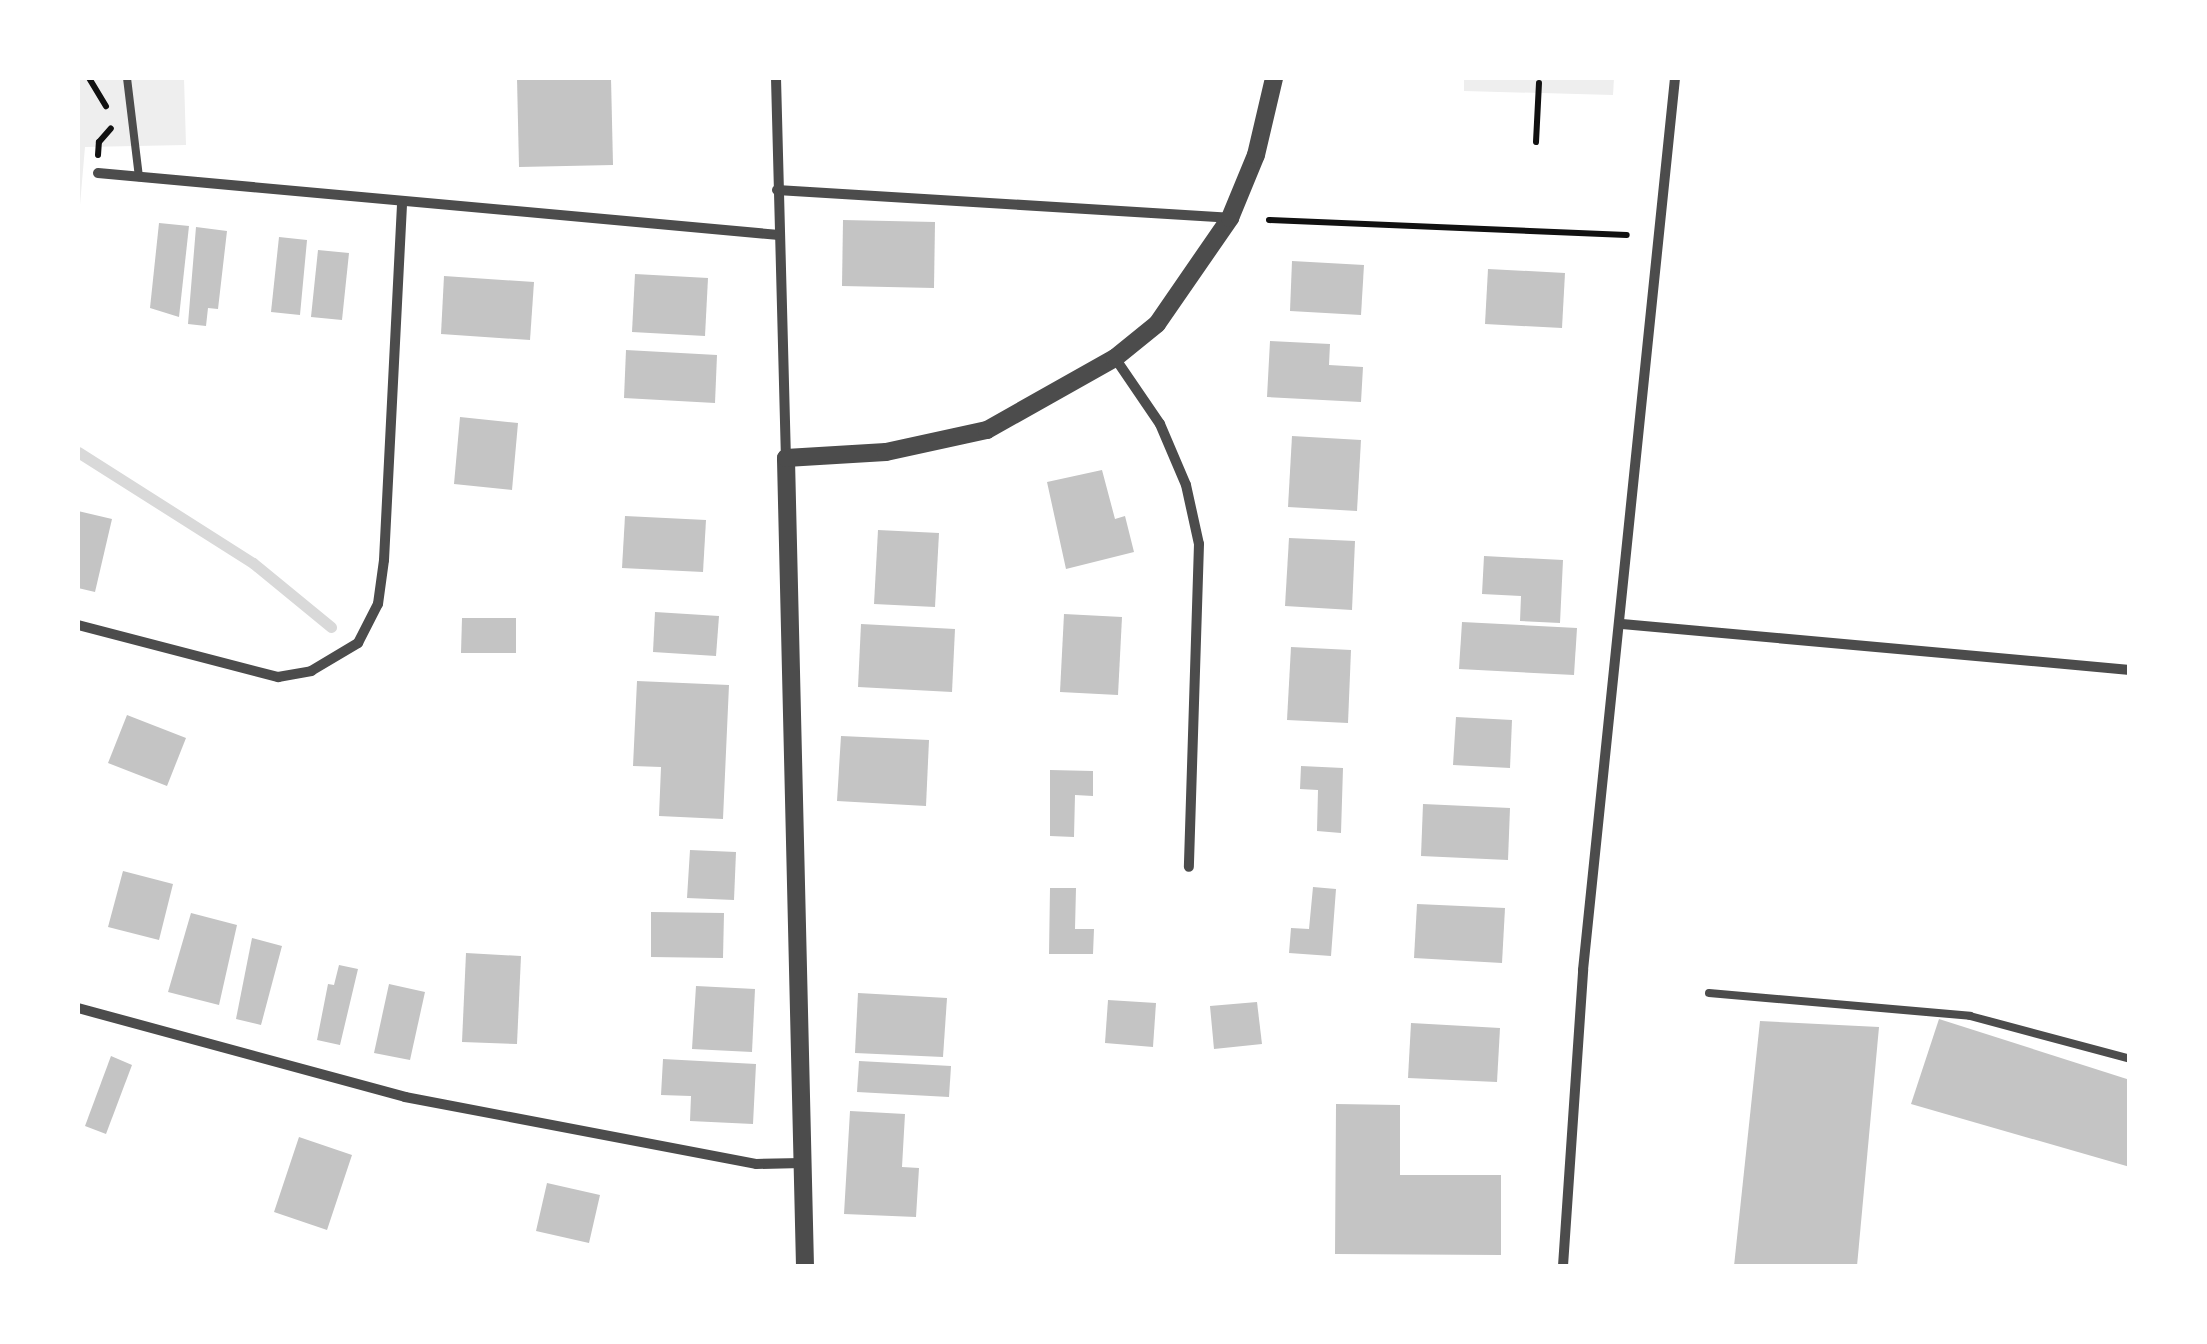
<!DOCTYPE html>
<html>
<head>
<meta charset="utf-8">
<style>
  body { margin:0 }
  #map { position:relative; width:2207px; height:1344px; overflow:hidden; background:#fff; font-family:Manrope,sans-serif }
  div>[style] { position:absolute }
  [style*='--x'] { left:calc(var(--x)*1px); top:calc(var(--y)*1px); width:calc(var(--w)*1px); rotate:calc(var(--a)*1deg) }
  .green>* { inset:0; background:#eee }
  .stream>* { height:11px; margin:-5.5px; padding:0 5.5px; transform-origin:5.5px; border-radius:5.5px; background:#d9d9d9 }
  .building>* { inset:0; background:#c4c4c4 }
  .path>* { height:6px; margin:-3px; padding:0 3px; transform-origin:3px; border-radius:3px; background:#111 }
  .service>* { height:8px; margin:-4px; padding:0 4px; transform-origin:4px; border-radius:4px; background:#4c4c4c }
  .minor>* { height:10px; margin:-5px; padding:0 5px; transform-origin:5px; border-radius:5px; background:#4c4c4c }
  .tertiary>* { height:18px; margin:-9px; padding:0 9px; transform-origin:9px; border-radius:9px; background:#4c4c4c }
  span { translate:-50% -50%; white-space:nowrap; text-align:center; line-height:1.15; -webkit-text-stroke:9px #fff; paint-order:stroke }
  .frame { position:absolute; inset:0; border:80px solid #fff; pointer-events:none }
</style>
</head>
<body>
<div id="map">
  <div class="green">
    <i style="clip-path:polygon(78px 78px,184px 78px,186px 145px,85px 147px,78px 228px)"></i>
    <i style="clip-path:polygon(1464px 78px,1614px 78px,1613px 95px,1464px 91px)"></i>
  </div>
  <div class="stream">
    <i style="--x:78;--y:452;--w:207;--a:32.4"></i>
    <i style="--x:253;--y:563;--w:101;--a:39.4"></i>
  </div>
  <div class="building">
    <i style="clip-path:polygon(517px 78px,611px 78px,613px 165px,519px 167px)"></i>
    <i style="clip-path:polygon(843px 220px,935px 222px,934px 288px,842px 286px)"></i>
    <i style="clip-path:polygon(159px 223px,189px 226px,179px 317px,150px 308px)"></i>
    <i style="clip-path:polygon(196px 227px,227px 231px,218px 309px,208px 308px,206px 326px,188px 324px)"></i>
    <i style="clip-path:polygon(279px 237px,307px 240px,300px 315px,271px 312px)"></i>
    <i style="clip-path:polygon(318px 250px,349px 253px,342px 320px,311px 317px)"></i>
    <i style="clip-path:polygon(1292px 261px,1364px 265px,1361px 315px,1290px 311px)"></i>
    <i style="clip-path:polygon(1488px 269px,1565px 273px,1562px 328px,1485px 324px)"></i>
    <i style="clip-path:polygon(635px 274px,708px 278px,705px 336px,632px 332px)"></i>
    <i style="clip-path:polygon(444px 276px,534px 282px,530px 340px,441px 334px)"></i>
    <i style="clip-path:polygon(1270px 341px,1330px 344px,1329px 365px,1363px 367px,1361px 402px,1267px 397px)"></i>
    <i style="clip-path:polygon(626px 350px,717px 355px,715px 403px,624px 398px)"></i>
    <i style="clip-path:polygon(460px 417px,518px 423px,512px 490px,454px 484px)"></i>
    <i style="clip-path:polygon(1292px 436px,1361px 440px,1357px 511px,1288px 507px)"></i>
    <i style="clip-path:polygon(1102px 470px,1115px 519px,1125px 516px,1134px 552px,1066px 569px,1047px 482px)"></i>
    <i style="clip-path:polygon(78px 511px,112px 519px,95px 592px,78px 588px)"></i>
    <i style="clip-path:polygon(625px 516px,706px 520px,703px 572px,622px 568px)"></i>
    <i style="clip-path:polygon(878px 530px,939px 533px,935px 607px,874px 604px)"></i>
    <i style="clip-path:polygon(1289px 538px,1355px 541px,1352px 610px,1285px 606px)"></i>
    <i style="clip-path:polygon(1484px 556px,1563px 560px,1560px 623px,1520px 621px,1521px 596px,1482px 594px)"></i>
    <i style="clip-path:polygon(655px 612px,719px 616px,716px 656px,653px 652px)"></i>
    <i style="clip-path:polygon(1064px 614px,1122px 617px,1118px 695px,1060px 692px)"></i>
    <i style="clip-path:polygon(462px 618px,516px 618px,516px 653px,461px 653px)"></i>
    <i style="clip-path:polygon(1462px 622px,1577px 628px,1574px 675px,1459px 669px)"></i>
    <i style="clip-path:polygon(861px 624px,955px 629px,952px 692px,858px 687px)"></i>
    <i style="clip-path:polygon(1291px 647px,1351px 650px,1348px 723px,1287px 720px)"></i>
    <i style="clip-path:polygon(637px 681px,729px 685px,723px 819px,659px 816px,661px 767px,633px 766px)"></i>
    <i style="clip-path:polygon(127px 715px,186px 738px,167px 786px,108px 763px)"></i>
    <i style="clip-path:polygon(1456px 717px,1512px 720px,1510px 768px,1453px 765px)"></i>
    <i style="clip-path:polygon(841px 736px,929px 740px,926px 806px,837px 801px)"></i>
    <i style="clip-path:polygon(1301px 766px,1343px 768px,1341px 833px,1317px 831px,1318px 790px,1300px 789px)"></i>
    <i style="clip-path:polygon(1050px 770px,1093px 771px,1093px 796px,1075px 795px,1074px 837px,1050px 836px)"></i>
    <i style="clip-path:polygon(1423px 804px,1510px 808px,1508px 860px,1421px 856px)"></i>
    <i style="clip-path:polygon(690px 850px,736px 852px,734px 900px,687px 898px)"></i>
    <i style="clip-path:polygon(123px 871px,173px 884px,159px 940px,108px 927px)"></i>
    <i style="clip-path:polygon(1313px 887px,1336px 889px,1331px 956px,1289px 953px,1291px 928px,1309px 929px)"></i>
    <i style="clip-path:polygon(1050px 888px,1076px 888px,1075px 929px,1094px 929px,1093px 954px,1049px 954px)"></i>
    <i style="clip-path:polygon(1417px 904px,1505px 908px,1502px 963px,1414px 958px)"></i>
    <i style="clip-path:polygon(651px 912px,724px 913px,723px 958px,651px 957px)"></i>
    <i style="clip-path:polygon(191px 913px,237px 925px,219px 1005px,168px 992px)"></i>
    <i style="clip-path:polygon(252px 938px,282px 946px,261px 1025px,236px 1019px)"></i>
    <i style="clip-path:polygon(466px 953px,521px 956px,517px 1044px,462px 1042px)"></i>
    <i style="clip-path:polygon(339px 965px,358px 969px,340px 1045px,317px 1040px,328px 984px,334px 985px)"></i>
    <i style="clip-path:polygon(389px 984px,425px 992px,410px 1060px,374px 1053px)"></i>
    <i style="clip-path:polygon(696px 986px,755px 989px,752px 1052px,692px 1049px)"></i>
    <i style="clip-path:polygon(858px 993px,947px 998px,943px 1057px,855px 1053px)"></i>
    <i style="clip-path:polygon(1108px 1000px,1156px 1003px,1153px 1047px,1105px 1043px)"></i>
    <i style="clip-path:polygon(1257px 1002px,1262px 1044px,1214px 1049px,1210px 1006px)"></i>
    <i style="clip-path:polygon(1939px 1019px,2130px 1080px,2130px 1167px,1911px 1104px)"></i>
    <i style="clip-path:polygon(1760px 1021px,1879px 1027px,1857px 1266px,1734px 1266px)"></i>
    <i style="clip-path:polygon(1411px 1023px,1500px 1028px,1497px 1082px,1408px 1078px)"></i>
    <i style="clip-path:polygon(111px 1056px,132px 1065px,106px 1134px,85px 1126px)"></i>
    <i style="clip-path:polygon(663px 1059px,756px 1064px,753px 1124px,690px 1121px,691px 1096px,661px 1095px)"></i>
    <i style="clip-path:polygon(859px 1061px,951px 1066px,949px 1097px,857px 1092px)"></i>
    <i style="clip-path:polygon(1336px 1104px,1400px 1105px,1400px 1175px,1501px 1175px,1501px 1255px,1335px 1254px)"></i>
    <i style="clip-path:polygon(850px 1111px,905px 1114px,902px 1167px,919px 1168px,916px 1217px,844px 1214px)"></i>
    <i style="clip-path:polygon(299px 1137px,352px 1155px,327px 1230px,274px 1212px)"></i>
    <i style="clip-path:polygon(547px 1183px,600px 1195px,589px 1243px,536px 1231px)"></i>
  </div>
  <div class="path">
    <i style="--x:89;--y:78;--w:33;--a:59"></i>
    <i style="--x:1536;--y:142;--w:59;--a:-87.1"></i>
    <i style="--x:98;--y:155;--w:13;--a:-86"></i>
    <i style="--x:99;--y:142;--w:18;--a:-49"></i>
    <i style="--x:1269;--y:220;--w:358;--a:2.4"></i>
  </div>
  <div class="service">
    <i style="--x:127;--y:78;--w:100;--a:83.1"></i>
    <i style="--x:1709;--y:993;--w:262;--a:5"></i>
    <i style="--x:1970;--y:1016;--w:166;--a:15"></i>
  </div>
  <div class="minor">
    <i style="--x:776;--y:78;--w:380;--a:88.5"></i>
    <i style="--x:98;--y:173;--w:684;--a:5.2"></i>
    <i style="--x:777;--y:190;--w:453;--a:3.5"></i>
    <i style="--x:1115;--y:358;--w:80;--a:55.7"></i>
    <i style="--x:1160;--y:424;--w:66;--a:66.9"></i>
    <i style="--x:1186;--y:485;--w:60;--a:77.6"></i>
    <i style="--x:1199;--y:544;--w:323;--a:91.8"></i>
    <i style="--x:1622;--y:624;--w:510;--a:5.17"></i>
    <i style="--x:78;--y:625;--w:207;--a:14.6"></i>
    <i style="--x:278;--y:677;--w:34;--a:-10"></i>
    <i style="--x:311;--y:671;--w:55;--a:-30.8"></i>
    <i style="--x:358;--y:643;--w:44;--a:-62.9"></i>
    <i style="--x:378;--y:604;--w:44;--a:-82.2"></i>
    <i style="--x:384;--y:560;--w:357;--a:-87.1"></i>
    <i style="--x:78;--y:1008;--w:339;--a:15.2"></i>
    <i style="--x:405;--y:1097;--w:357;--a:10.8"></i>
    <i style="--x:756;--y:1164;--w:46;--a:-1.2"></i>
    <i style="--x:1563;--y:1266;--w:297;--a:-86.1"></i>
    <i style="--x:1583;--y:970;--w:897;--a:-84.11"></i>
  </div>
  <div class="tertiary">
    <i style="--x:805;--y:1266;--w:808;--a:-91.35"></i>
    <i style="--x:786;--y:458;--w:100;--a:-3.4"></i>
    <i style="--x:886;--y:452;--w:103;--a:-12.3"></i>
    <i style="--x:987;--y:430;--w:147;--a:-29.4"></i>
    <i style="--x:1115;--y:358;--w:54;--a:-39"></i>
    <i style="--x:1157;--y:324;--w:129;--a:-55.4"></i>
    <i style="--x:1230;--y:218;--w:68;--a:-67.6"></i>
    <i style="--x:1256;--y:155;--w:79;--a:-76.8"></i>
  </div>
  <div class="frame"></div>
</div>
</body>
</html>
